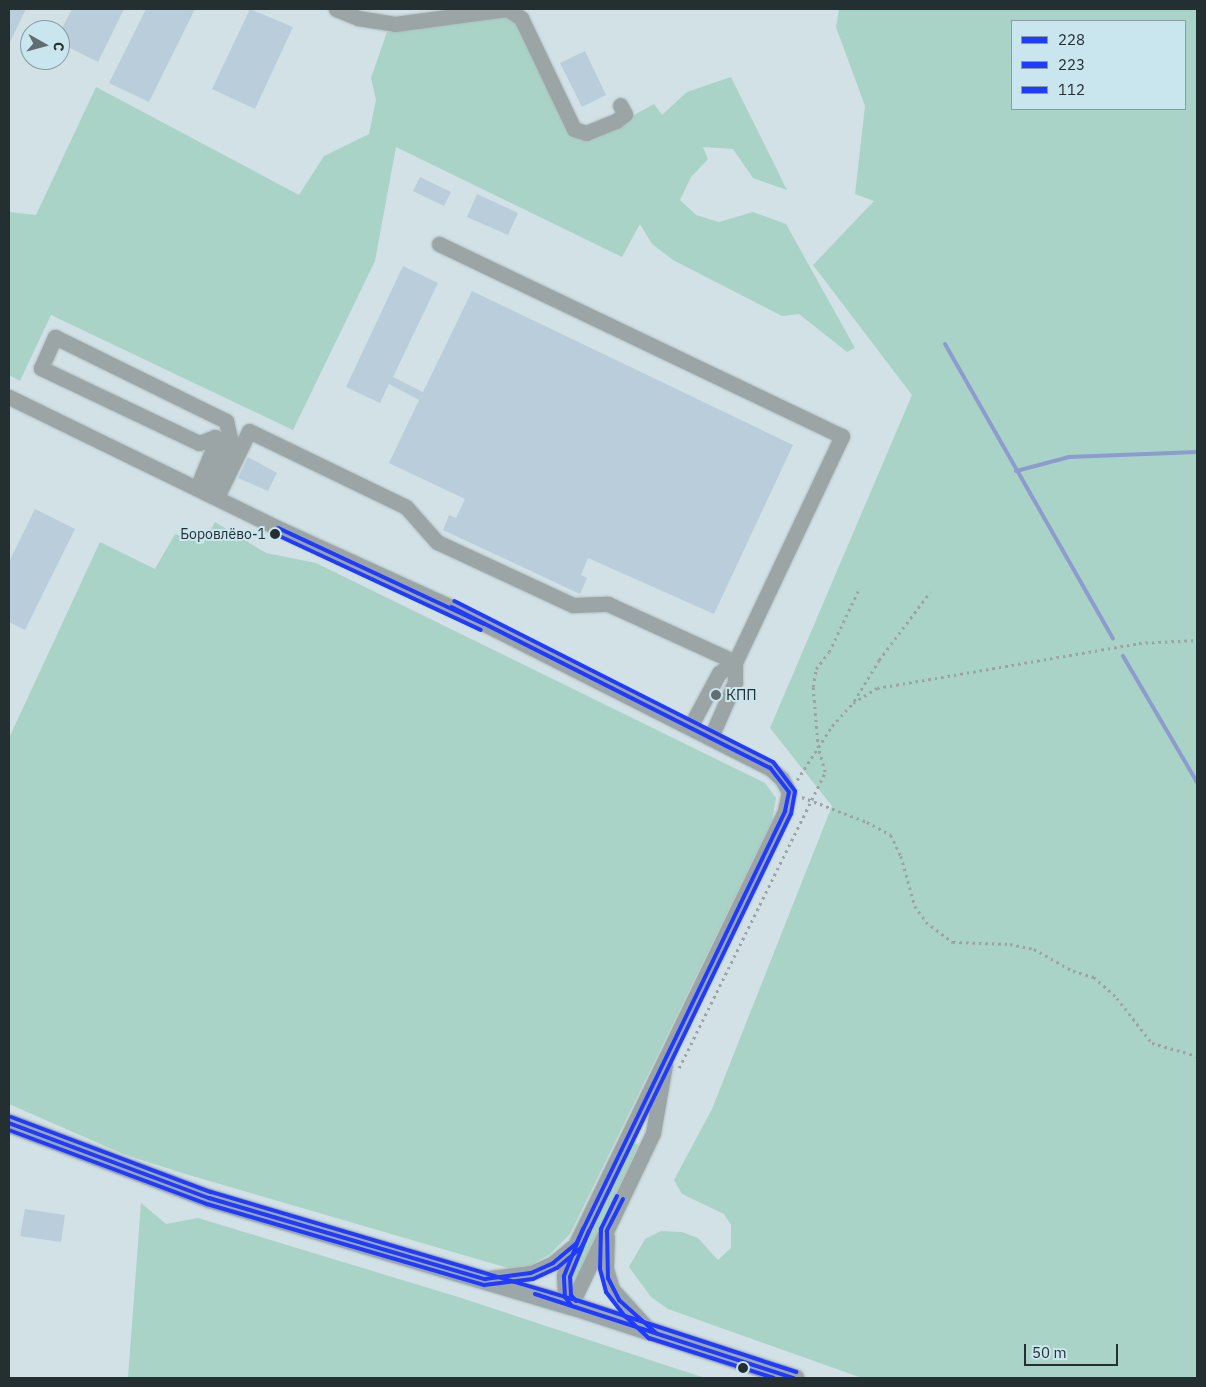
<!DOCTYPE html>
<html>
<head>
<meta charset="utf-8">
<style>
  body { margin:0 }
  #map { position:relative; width:1206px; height:1387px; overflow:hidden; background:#d1e1e6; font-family:"IBM Plex Sans",sans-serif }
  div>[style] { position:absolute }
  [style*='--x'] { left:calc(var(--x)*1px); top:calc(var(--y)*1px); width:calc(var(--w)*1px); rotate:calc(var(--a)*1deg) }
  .green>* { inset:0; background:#a9d3c6 }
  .stream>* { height:4px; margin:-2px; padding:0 2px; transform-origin:2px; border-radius:2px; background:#8c9dcd }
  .building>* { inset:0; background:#bacdda }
  .path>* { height:2.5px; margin-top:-1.25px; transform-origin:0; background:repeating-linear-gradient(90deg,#9ba3a5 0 2.5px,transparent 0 6.5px) }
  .roads { filter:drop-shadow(0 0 1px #b0bdc0) drop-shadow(0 0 1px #b0bdc0) }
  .minor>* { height:15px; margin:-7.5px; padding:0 7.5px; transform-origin:7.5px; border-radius:7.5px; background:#9ca5a5 }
  .major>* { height:19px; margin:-9.5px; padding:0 9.5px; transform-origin:9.5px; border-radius:9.5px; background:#9ca7aa }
  .bus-1>* { height:4px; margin:-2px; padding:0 2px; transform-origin:2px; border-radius:2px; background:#1f3bff }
  .bus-2>* { height:4px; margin:-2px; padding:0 2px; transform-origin:2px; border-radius:2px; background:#1f3bff }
  .bus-3>* { height:4px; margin:-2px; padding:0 2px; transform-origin:2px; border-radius:2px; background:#1f3bff }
  .dots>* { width:14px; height:14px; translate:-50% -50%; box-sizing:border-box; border:2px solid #c9e5ee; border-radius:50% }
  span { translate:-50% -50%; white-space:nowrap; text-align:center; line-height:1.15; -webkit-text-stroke:4px #c9e5ee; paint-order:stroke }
  .bus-label { font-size:14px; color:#242f32 }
  .right { translate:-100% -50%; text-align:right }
  .poi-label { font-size:15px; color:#242f32 }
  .left { translate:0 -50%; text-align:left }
  .frame { position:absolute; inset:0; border:10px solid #242f32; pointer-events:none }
  .legend { position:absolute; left:1011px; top:20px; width:175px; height:90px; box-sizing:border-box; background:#c9e5ee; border:1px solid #879ca3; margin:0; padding:6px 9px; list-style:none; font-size:15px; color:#242f32 }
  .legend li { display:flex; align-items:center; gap:10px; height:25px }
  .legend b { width:25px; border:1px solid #879ca3 }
  .north { position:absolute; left:20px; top:20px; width:50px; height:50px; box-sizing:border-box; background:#c9e5ee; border:1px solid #879ca3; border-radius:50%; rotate:97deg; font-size:14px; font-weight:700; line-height:20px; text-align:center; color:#242f32 }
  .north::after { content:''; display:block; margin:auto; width:18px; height:22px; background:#616d71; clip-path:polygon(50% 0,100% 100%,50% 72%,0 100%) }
  .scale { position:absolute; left:1024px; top:1344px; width:94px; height:22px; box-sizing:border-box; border:2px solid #242f32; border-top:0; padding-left:6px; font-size:15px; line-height:18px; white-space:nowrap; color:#242f32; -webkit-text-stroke:4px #c9e5ee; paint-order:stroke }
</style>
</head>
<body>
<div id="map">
  <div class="green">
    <i style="clip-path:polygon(evenodd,839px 9px,1197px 9px,1197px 1378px,862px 1378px,668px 1309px,651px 1297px,629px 1267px,645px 1239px,661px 1231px,682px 1232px,698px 1238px,718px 1260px,731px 1248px,731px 1225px,724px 1214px,682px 1194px,674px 1180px,712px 1109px,832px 806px,770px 728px,912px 395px,813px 265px,874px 201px,855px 194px,865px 106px,836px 27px,839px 9px,1012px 21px,1185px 21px,1185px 109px,1012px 109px,1012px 21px)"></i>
    <i style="clip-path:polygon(501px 15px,517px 21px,565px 128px,580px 140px,596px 136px,654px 104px,662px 115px,687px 92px,731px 77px,787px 190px,753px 178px,733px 149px,703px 147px,708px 159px,691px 177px,680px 200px,696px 215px,719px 222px,753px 212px,786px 224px,855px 348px,847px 352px,799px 314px,782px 316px,673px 260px,652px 244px,640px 224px,622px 257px,396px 147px,375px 261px,293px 430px,51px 315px,20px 381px,9px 375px,9px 212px,36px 215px,96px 87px,299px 195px,324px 156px,369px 134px,376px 100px,371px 78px,387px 32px)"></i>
    <i style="clip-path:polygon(215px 522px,266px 553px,316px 563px,765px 783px,776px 798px,772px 821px,570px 1234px,550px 1254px,529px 1266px,508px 1268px,182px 1173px,123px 1154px,9px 1104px,9px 738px,100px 542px,155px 569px,175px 534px,203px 544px)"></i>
    <i style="clip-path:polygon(635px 1141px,638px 1146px,577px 1279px,569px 1282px,568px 1275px)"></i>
    <i style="clip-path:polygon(141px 1203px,166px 1224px,198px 1218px,455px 1296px,705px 1378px,128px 1378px)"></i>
  </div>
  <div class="stream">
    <i style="--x:945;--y:344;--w:339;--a:60.3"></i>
    <i style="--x:1016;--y:471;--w:55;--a:-14.8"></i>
    <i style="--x:1069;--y:457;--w:128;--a:-2.2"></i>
    <i style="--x:1123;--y:656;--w:146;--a:59.6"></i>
  </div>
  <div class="building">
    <i style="clip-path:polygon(9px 9px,26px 9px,9px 44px)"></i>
    <i style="clip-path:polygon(72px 9px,124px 9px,98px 62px,60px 43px,60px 32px)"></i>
    <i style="clip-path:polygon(146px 9px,195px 9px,149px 102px,109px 83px)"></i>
    <i style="clip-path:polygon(250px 9px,293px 27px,255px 109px,212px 89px)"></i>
    <i style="clip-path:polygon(585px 51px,606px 95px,582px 107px,560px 63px)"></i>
    <i style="clip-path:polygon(420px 177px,451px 192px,444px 206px,413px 191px)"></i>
    <i style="clip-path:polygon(477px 194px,518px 213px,508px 235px,467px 217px)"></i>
    <i style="clip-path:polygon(403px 266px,438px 283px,393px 377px,423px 392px,472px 291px,793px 445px,714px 614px,588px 558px,581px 575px,587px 578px,580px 594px,443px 530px,449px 515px,456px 518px,465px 499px,389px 463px,419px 400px,389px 384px,380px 403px,346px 387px)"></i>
    <i style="clip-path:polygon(248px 457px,277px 473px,268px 491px,238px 478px)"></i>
    <i style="clip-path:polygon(35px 509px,75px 529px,25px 630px,9px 622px,9px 562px)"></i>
    <i style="clip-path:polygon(25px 1209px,65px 1215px,61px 1242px,20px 1236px)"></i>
  </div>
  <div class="path">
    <i style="--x:854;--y:701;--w:48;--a:-58.6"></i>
    <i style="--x:879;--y:660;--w:85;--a:-53.1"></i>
    <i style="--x:797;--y:780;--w:64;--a:-57.1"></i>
    <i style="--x:832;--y:726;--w:31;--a:-48"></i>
    <i style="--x:853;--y:703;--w:28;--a:-32"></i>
    <i style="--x:877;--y:688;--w:266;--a:-9.7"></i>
    <i style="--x:1139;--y:643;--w:58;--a:-3"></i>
    <i style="--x:802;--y:797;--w:70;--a:21"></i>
    <i style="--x:867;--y:822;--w:27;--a:28"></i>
    <i style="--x:891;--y:835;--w:23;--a:65"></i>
    <i style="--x:901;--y:856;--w:52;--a:74.4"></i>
    <i style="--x:915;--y:906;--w:19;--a:55"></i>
    <i style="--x:926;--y:922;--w:34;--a:37"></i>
    <i style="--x:953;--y:942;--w:57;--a:2"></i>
    <i style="--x:1010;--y:944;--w:25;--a:12"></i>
    <i style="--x:1034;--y:949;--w:45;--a:29.4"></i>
    <i style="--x:1073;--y:971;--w:22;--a:16"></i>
    <i style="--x:1094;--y:977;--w:31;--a:42"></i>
    <i style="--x:1117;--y:998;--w:57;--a:52.1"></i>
    <i style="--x:1152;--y:1043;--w:47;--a:16.1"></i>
    <i style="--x:679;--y:1068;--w:330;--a:-63.7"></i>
    <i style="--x:825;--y:772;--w:25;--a:-106"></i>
    <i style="--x:818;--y:748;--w:61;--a:-94.7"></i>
    <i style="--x:813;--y:687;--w:18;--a:-81"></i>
    <i style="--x:816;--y:669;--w:21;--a:-53"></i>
    <i style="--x:829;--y:652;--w:68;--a:-64.6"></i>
  </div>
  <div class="roads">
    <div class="minor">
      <i style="--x:336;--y:9;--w:24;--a:22"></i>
      <i style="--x:358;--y:18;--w:37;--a:9"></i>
      <i style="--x:395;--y:24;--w:113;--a:-7.6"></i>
      <i style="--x:507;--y:9;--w:17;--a:33"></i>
      <i style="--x:521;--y:18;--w:123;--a:64.5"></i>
      <i style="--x:574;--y:129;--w:13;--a:18"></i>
      <i style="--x:586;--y:133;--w:32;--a:-22"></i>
      <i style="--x:616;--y:121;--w:11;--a:-38"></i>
      <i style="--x:625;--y:114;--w:10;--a:-119"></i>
      <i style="--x:439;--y:244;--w:446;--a:25.5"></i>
      <i style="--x:842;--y:436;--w:250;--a:115.3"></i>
      <i style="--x:735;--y:662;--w:20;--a:90"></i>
      <i style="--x:735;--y:682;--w:60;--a:113.6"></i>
      <i style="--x:9;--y:397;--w:299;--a:26"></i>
      <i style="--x:278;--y:528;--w:190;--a:24.5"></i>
      <i style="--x:451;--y:607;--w:357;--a:26.8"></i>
      <i style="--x:770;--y:768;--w:16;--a:43"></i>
      <i style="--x:782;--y:779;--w:15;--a:62"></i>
      <i style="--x:789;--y:792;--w:19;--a:102"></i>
      <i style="--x:785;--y:811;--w:481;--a:115.8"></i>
      <i style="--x:576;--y:1244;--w:34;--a:111"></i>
      <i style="--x:564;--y:1276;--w:21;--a:87"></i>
      <i style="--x:565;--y:1297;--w:10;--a:53"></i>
      <i style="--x:571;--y:1305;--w:191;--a:-64.5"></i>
      <i style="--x:653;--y:1133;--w:70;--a:-80.1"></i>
      <i style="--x:197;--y:488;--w:53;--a:-67.8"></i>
      <i style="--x:217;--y:439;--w:3;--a:-135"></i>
      <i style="--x:215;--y:437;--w:17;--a:159"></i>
      <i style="--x:199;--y:443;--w:175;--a:-154.6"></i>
      <i style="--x:41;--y:368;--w:34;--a:-66"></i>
      <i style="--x:55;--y:337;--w:191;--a:26.2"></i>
      <i style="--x:226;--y:421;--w:18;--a:77"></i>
      <i style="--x:230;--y:439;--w:59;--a:113.1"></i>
      <i style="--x:217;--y:497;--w:73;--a:-64.1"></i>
      <i style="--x:249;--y:431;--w:174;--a:25.8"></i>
      <i style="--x:406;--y:507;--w:47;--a:48.5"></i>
      <i style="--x:437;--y:542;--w:150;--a:24.9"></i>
      <i style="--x:573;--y:605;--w:35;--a:-2"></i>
      <i style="--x:608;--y:604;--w:140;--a:24.5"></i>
      <i style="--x:690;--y:727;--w:61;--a:-61.8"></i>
      <i style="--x:719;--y:673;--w:19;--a:-35"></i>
      <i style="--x:607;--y:1237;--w:32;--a:92"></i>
      <i style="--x:606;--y:1269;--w:21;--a:73"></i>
      <i style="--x:612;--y:1289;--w:54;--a:48"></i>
      <i style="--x:490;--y:1278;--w:41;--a:-7"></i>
      <i style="--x:531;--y:1273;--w:24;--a:-24"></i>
      <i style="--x:553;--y:1263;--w:26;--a:-39"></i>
    </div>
    <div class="major">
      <i style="--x:9;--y:1123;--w:214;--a:20.6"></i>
      <i style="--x:209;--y:1198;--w:377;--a:16.5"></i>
      <i style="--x:571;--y:1305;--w:235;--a:18.1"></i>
    </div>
  </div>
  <div class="bus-1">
    <i style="--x:278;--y:528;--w:227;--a:25"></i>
    <i style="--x:9;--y:1123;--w:214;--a:20.6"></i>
    <i style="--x:209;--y:1198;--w:288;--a:16.4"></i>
    <i style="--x:485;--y:1279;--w:46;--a:-7.4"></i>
    <i style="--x:531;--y:1273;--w:24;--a:-24"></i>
    <i style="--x:553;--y:1263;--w:30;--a:-40"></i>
    <i style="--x:576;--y:1244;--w:481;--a:-64.2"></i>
    <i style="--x:785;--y:811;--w:19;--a:-78"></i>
    <i style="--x:789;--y:792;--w:31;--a:-128"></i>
    <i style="--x:770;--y:768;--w:357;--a:-153.2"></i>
    <i style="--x:623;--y:1199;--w:36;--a:117"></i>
    <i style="--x:607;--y:1231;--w:47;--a:88.8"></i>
    <i style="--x:608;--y:1278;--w:25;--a:63"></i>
    <i style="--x:619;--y:1300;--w:50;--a:41.7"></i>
    <i style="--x:535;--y:1294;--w:272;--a:18"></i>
    <i style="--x:571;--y:1305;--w:10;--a:-127"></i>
    <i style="--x:565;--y:1297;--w:21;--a:-93"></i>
    <i style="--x:564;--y:1276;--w:51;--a:-68"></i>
  </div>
  <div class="bus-2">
    <i style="--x:275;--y:534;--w:227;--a:25"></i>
    <i style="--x:9;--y:1130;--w:211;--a:20.5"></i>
    <i style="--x:207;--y:1204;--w:289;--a:16.3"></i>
    <i style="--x:484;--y:1285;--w:49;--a:-7"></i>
    <i style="--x:533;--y:1279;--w:26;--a:-25"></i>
    <i style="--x:557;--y:1268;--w:31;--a:-40"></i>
    <i style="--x:581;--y:1248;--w:482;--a:-64.2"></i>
    <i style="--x:791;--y:814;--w:23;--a:-80"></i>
    <i style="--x:795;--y:791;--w:36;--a:-127"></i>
    <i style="--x:773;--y:762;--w:357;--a:-153.2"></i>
    <i style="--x:617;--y:1196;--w:37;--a:116"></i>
    <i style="--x:601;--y:1229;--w:40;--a:91.4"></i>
    <i style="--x:600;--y:1269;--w:24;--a:75"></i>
    <i style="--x:606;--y:1292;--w:31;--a:52"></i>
    <i style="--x:625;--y:1316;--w:33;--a:43"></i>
    <i style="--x:649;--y:1338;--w:131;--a:17.7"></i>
    <i style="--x:576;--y:1301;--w:8;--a:-130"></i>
    <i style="--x:571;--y:1295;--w:18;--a:-93"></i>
    <i style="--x:570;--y:1277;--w:50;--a:-67.6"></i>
  </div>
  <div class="bus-3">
    <i style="--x:11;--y:1117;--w:214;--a:20.6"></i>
    <i style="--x:211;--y:1192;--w:377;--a:16.5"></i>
    <i style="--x:573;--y:1299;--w:235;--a:18.1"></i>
  </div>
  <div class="dots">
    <i style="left:275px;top:534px;background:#242f32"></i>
    <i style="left:716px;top:695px;background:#616d71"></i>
    <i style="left:743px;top:1368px;background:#242f32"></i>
  </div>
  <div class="bus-label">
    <span class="right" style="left:266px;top:534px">Боровлёво-1</span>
  </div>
  <div class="poi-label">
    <span class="left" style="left:726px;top:695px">КПП</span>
  </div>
  <div class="frame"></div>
  <ul class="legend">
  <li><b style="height:6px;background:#1f3bff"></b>228</li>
  <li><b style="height:6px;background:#1f3bff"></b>223</li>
  <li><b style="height:6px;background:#1f3bff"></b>112</li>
  </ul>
  <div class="north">С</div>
  <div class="scale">50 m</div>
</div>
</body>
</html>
